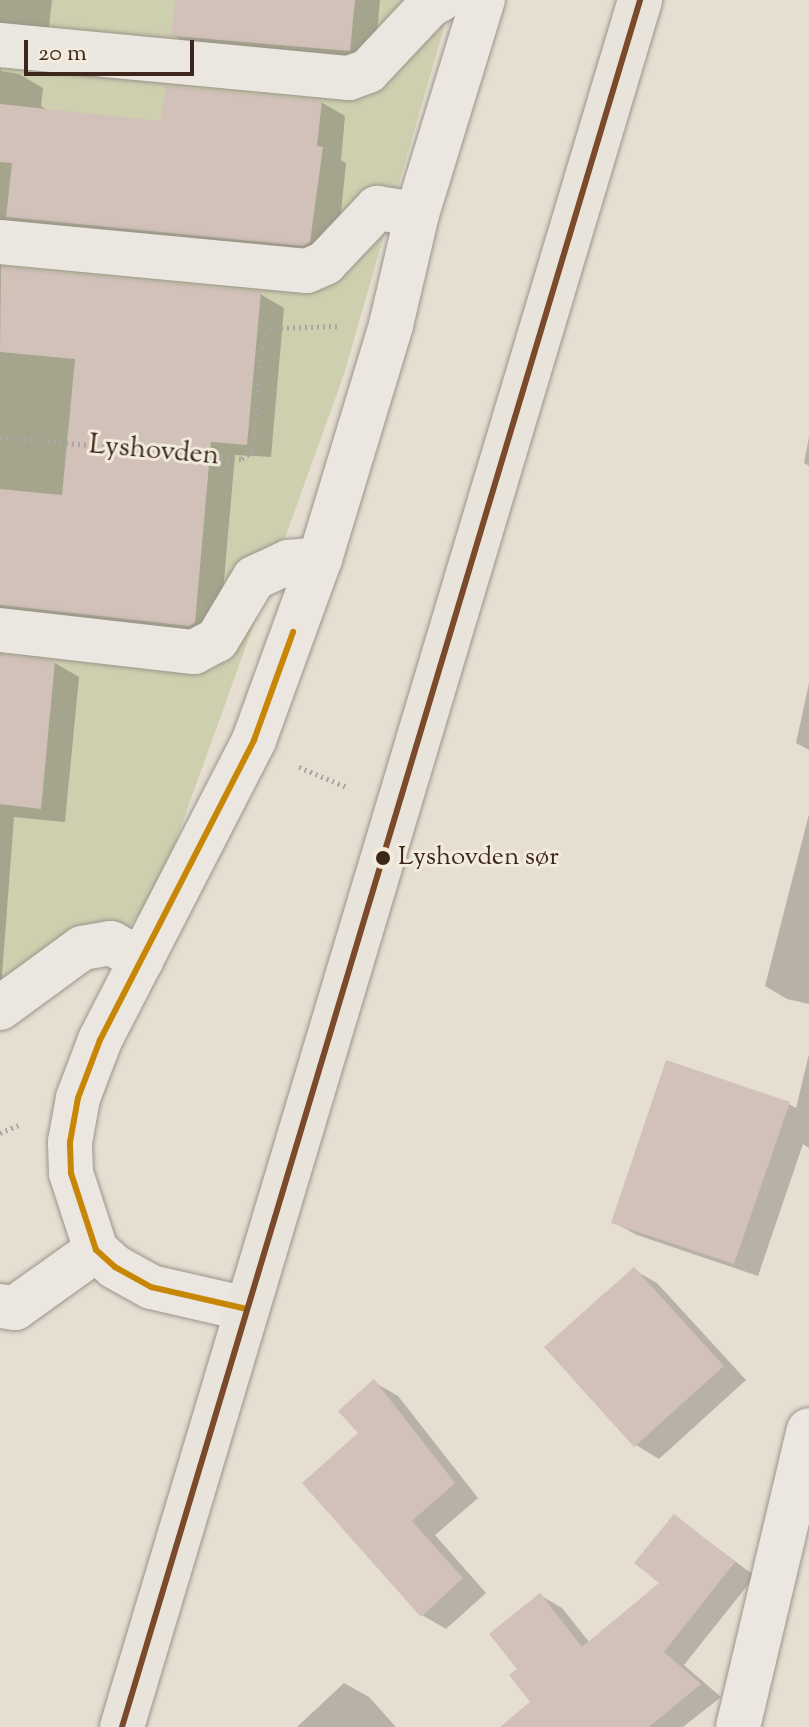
<!DOCTYPE html>
<html>
<head>
<meta charset="utf-8">
<style>
  body { margin:0 }
  #map { position:relative; width:809px; height:1727px; overflow:hidden; background:#e5ded1; font-family:"Sorts Mill Goudy",serif }
  div>[style] { position:absolute }
  [style*='--x'] { left:calc(var(--x)*1px); top:calc(var(--y)*1px); width:calc(var(--w)*1px); rotate:calc(var(--a)*1deg) }
  .green>* { inset:0; background:#cecfaf }
  .shadow>* { inset:0; background:#0003 }
  .building>* { inset:0; background:#d1c1b9 }
  .path>* { height:5px; margin-top:-2.5px; transform-origin:0; background:repeating-linear-gradient(90deg,#aba6a0 0 2px,transparent 0 6px) }
  .roads { filter:drop-shadow(0 0 2px #9b948b) drop-shadow(0 0 2px #9b948b) }
  .minor>* { height:44px; margin:-22px; padding:0 22px; transform-origin:22px; border-radius:22px; background:#ebe7e0 }
  .major>* { height:44px; margin:-22px; padding:0 22px; transform-origin:22px; border-radius:22px; background:#e8e3db }
  .bus-1>* { height:6px; margin:-3px; padding:0 3px; transform-origin:3px; border-radius:3px; background:#c88606 }
  .bus-2>* { height:6px; margin:-3px; padding:0 3px; transform-origin:3px; border-radius:3px; background:#7a4b2a }
  .dots>* { width:22px; height:22px; translate:-50% -50%; box-sizing:border-box; border:4px solid #f3ecdc; border-radius:50% }
  span { translate:-50% -50%; white-space:nowrap; text-align:center; line-height:1.15; -webkit-text-stroke:6px #f3ecdc; paint-order:stroke }
  .bus-label { font-size:26px; color:#3d271a }
  .left { translate:0 -50%; text-align:left }
  .street-label { font-size:28px; color:#3d271a }
  .scale { position:absolute; left:24px; top:40px; width:170px; height:36px; box-sizing:border-box; border:4px solid #3d271a; border-top:0; padding-left:10px; font-size:24px; line-height:28px; white-space:nowrap; color:#3d271a; -webkit-text-stroke:6px #f3ecdc; paint-order:stroke }
</style>
</head>
<body>
<div id="map">
  <div class="green">
    <i style="clip-path:polygon(0 0,452px 0,344px 374px,156px 896px,96px 964px,0 1028px)"></i>
  </div>
  <div class="shadow">
    <i style="clip-path:polygon(0 0,52px 0,48px 35px,0 55px)"></i>
    <i style="clip-path:polygon(177px 0,380px 0,374px 64px,198px 49px,173px 35px)"></i>
    <i style="clip-path:polygon(0 64px,1px 71px,19px 74px,43px 88px,41px 106px,50px 112px,161px 123px,321px 102px,345px 116px,341px 160px,346px 163px,337px 253px,0 252px)"></i>
    <i style="clip-path:polygon(0 261px,2px 269px,260px 294px,284px 308px,271px 457px,235px 455px,219px 637px,0 639px)"></i>
    <i style="clip-path:polygon(809px 437px,809px 466px,804px 463px)"></i>
    <i style="clip-path:polygon(0 649px,1px 655px,55px 663px,79px 677px,65px 822px,14px 817px,0 1002px)"></i>
    <i style="clip-path:polygon(809px 683px,809px 750px,796px 743px)"></i>
    <i style="clip-path:polygon(809px 814px,809px 1004px,787px 999px,765px 986px)"></i>
    <i style="clip-path:polygon(809px 1054px,809px 1148px,803px 1144px,758px 1276px,637px 1235px,613px 1222px,789px 1104px,796px 1108px)"></i>
    <i style="clip-path:polygon(634px 1270px,657px 1283px,746px 1380px,659px 1459px,636px 1445px)"></i>
    <i style="clip-path:polygon(374px 1382px,398px 1396px,478px 1498px,435px 1535px,486px 1593px,446px 1629px,422px 1615px,361px 1433px)"></i>
    <i style="clip-path:polygon(674px 1516px,755px 1576px,684px 1665px,721px 1697px,683px 1727px,535px 1727px,533px 1702px,520px 1670px,540px 1595px,562px 1608px,590px 1643px,662px 1583px)"></i>
    <i style="clip-path:polygon(344px 1683px,369px 1697px,396px 1727px,297px 1727px)"></i>
  </div>
  <div class="building">
    <i style="clip-path:polygon(175px 0,355px 0,350px 51px,171px 36px)"></i>
    <i style="clip-path:polygon(166px 86px,322px 101px,317px 146px,323px 147px,310px 242px,303px 246px,6px 217px,12px 163px,0 162px,0 104px,160px 121px)"></i>
    <i style="clip-path:polygon(1px 267px,261px 292px,247px 445px,211px 442px,195px 623px,189px 626px,0 605px,0 489px,62px 495px,75px 359px,0 352px)"></i>
    <i style="clip-path:polygon(0 655px,55px 661px,41px 809px,0 804px)"></i>
    <i style="clip-path:polygon(666px 1060px,790px 1102px,734px 1264px,611px 1223px)"></i>
    <i style="clip-path:polygon(634px 1267px,724px 1366px,634px 1447px,544px 1347px)"></i>
    <i style="clip-path:polygon(374px 1379px,455px 1483px,412px 1521px,463px 1578px,421px 1617px,302px 1483px,358px 1433px,338px 1411px)"></i>
    <i style="clip-path:polygon(674px 1514px,735px 1562px,664px 1652px,701px 1684px,649px 1727px,500px 1727px,530px 1702px,509px 1675px,517px 1669px,489px 1634px,540px 1593px,582px 1647px,659px 1583px,634px 1563px)"></i>
  </div>
  <div class="path">
    <i style="--x:0;--y:437;--w:243;--a:5.2"></i>
    <i style="--x:242;--y:459;--w:14;--a:-36"></i>
    <i style="--x:253;--y:451;--w:104;--a:-85.1"></i>
    <i style="--x:262;--y:347;--w:15;--a:-74"></i>
    <i style="--x:266;--y:333;--w:10;--a:-29"></i>
    <i style="--x:275;--y:328;--w:63;--a:-1.8"></i>
    <i style="--x:299;--y:767;--w:54;--a:22.8"></i>
    <i style="--x:0;--y:1133;--w:21;--a:-23"></i>
  </div>
  <div class="roads">
    <div class="minor">
      <i style="--x:0;--y:45;--w:351;--a:5.4"></i>
      <i style="--x:349;--y:78;--w:20;--a:-20"></i>
      <i style="--x:368;--y:71;--w:91;--a:-46.8"></i>
      <i style="--x:430;--y:5;--w:11;--a:-27"></i>
      <i style="--x:0;--y:242;--w:308;--a:5.4"></i>
      <i style="--x:307;--y:271;--w:20;--a:-24"></i>
      <i style="--x:325;--y:263;--w:76;--a:-46.6"></i>
      <i style="--x:377;--y:208;--w:40;--a:8.5"></i>
      <i style="--x:0;--y:630;--w:195;--a:6.5"></i>
      <i style="--x:194;--y:652;--w:26;--a:-28"></i>
      <i style="--x:217;--y:640;--w:72;--a:-59.2"></i>
      <i style="--x:254;--y:578;--w:38;--a:-25"></i>
      <i style="--x:288;--y:562;--w:32;--a:-5"></i>
      <i style="--x:0;--y:1008;--w:102;--a:-36.2"></i>
      <i style="--x:82;--y:948;--w:29;--a:-10"></i>
      <i style="--x:111;--y:943;--w:35;--a:29"></i>
      <i style="--x:0;--y:1306;--w:15;--a:8"></i>
      <i style="--x:15;--y:1308;--w:100;--a:-35.6"></i>
      <i style="--x:247;--y:1309;--w:98;--a:-167.1"></i>
      <i style="--x:151;--y:1287;--w:41;--a:-150.9"></i>
      <i style="--x:115;--y:1267;--w:25;--a:-138"></i>
      <i style="--x:96;--y:1250;--w:81;--a:-108"></i>
      <i style="--x:71;--y:1173;--w:31;--a:-92"></i>
      <i style="--x:70;--y:1142;--w:45;--a:-79.7"></i>
      <i style="--x:78;--y:1098;--w:62;--a:-69.2"></i>
      <i style="--x:100;--y:1040;--w:337;--a:-62.8"></i>
      <i style="--x:254;--y:740;--w:193;--a:-70"></i>
      <i style="--x:320;--y:559;--w:245;--a:-73.1"></i>
      <i style="--x:391;--y:325;--w:114;--a:-76.8"></i>
      <i style="--x:417;--y:214;--w:224;--a:-72.9"></i>
      <i style="--x:738;--y:1727;--w:305;--a:-76.6"></i>
    </div>
    <div class="major">
      <i style="--x:122;--y:1727;--w:1803;--a:-73.3"></i>
    </div>
  </div>
  <div class="bus-1">
    <i style="--x:247;--y:1309;--w:98;--a:-167.1"></i>
    <i style="--x:151;--y:1287;--w:41;--a:-150.9"></i>
    <i style="--x:115;--y:1267;--w:25;--a:-138"></i>
    <i style="--x:96;--y:1250;--w:81;--a:-108"></i>
    <i style="--x:71;--y:1173;--w:31;--a:-92"></i>
    <i style="--x:70;--y:1142;--w:45;--a:-79.7"></i>
    <i style="--x:78;--y:1098;--w:62;--a:-69.2"></i>
    <i style="--x:100;--y:1040;--w:337;--a:-62.8"></i>
    <i style="--x:254;--y:740;--w:115;--a:-70.1"></i>
  </div>
  <div class="bus-2">
    <i style="--x:122;--y:1727;--w:1803;--a:-73.3"></i>
  </div>
  <div class="dots">
    <i style="left:383px;top:858px;background:#3d271a"></i>
  </div>
  <div class="bus-label">
    <span class="left" style="left:398px;top:858px">Lyshovden sør</span>
  </div>
  <div class="street-label">
    <span style="left:154px;top:451px;rotate:5deg">Lyshovden</span>
  </div>
  <div class="scale">20 m</div>
</div>
</body>
</html>
